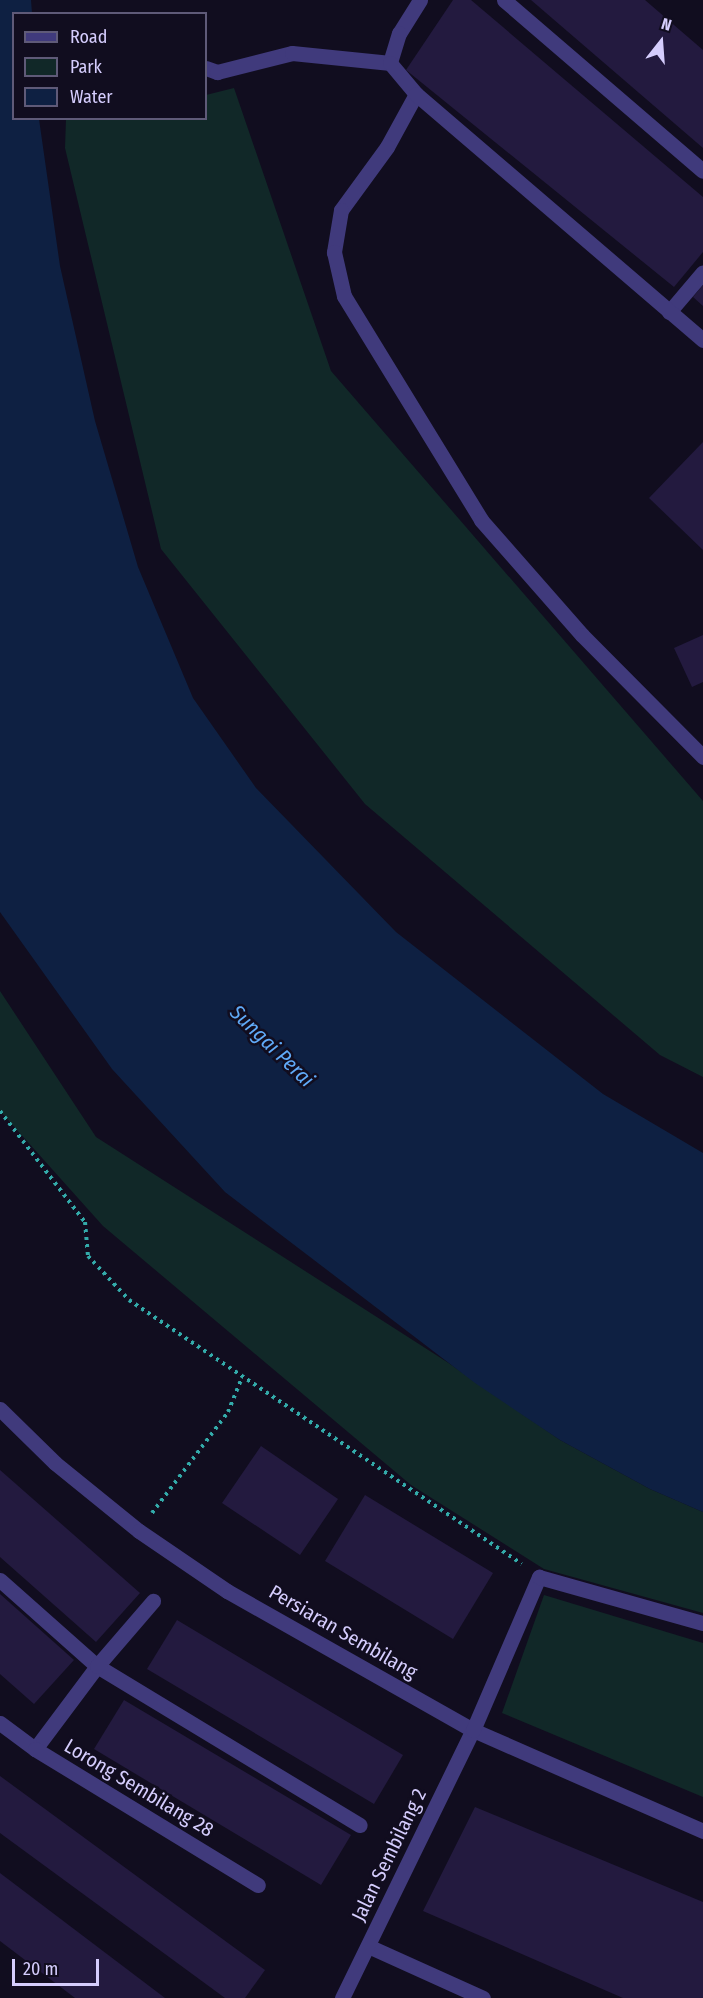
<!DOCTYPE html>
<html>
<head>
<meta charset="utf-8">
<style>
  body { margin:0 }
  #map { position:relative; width:703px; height:1998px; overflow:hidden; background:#110d1f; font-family:"Fira Sans Condensed",sans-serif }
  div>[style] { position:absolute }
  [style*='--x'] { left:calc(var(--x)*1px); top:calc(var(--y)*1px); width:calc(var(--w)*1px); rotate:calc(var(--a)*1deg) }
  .green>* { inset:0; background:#112828 }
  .water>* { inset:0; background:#0e2042 }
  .building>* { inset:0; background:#231a3f }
  .path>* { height:4px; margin-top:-2px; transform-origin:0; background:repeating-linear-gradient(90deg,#33abaa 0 3px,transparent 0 7.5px) }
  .service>* { height:15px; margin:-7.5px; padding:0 7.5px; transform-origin:7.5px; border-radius:7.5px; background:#403a7c }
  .minor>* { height:15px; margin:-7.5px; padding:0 7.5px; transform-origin:7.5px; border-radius:7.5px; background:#403a7c }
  span { translate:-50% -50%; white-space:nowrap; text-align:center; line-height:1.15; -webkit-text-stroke:5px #110d1f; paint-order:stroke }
  .street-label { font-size:20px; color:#d5cdfd }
  .water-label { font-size:21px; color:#60aaf8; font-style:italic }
  .legend { position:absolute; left:12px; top:12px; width:195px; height:108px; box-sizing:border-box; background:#110d1f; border:2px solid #5f5a78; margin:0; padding:8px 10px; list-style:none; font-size:18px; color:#d5cdfd }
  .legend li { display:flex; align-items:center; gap:12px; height:30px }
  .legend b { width:30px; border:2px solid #5f5a78 }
  .north { position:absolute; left:631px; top:12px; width:60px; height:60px; -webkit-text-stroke:4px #110d1f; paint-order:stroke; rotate:17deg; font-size:16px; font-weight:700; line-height:24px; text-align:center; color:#d5cdfd }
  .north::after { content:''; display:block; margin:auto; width:21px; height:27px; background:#d5cdfd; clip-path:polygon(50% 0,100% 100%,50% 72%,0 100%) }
  .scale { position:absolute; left:12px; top:1959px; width:87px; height:27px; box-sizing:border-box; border:3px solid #d5cdfd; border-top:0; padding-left:8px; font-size:18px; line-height:21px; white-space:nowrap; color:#d5cdfd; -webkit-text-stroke:4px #110d1f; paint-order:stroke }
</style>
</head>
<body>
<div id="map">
  <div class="green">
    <i style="clip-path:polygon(234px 88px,331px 371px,703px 801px,703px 1077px,660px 1055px,365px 804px,161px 549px,65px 148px,66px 119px,206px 118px,206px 95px)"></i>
    <i style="clip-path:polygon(0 991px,96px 1137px,447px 1362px,560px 1440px,650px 1489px,703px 1512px,703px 1613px,544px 1569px,411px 1485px,103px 1226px,0 1111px)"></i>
    <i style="clip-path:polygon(544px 1595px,703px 1643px,703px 1797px,502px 1713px)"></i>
  </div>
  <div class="water">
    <i style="clip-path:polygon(0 0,31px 0,32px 13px,14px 14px,14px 118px,39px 119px,60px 266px,95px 421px,138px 567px,193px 698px,256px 788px,396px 932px,603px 1094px,703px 1153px,703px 1512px,650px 1489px,560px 1440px,475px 1383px,225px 1192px,112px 1069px,0 912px)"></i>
  </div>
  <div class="building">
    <i style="clip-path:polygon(453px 0,471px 0,703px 197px,703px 252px,674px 287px,406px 70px)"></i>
    <i style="clip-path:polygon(531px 0,645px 0,703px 50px,703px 148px)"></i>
    <i style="clip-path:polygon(703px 285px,703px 306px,693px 297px)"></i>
    <i style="clip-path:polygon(703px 442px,703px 550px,649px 498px)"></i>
    <i style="clip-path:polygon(703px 635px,703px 682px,692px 687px,674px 648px)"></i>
    <i style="clip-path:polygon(261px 1446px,338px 1499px,300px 1555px,222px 1503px)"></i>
    <i style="clip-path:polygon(0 1470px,140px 1593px,96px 1642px,0 1557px)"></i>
    <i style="clip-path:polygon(365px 1495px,493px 1573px,453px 1639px,325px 1561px)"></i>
    <i style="clip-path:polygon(0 1594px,74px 1660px,34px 1704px,0 1674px)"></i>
    <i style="clip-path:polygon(177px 1620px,403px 1755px,374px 1804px,147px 1669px)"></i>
    <i style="clip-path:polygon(124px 1700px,351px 1835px,321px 1885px,94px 1749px)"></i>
    <i style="clip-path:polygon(0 1776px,265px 1970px,245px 1998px,225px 1998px,0 1833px)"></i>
    <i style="clip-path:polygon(475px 1807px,703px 1902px,703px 1998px,623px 1998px,423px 1911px)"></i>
    <i style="clip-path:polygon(0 1873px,165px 1998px,75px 1998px,0 1941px)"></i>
  </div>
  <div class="path">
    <i style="--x:0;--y:1111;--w:140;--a:52.6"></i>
    <i style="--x:85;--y:1222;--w:34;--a:85"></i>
    <i style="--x:88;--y:1256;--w:60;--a:47"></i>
    <i style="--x:129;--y:1300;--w:473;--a:33.9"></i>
    <i style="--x:152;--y:1513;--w:126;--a:-53"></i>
    <i style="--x:228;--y:1412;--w:37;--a:-68"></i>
  </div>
  <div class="service">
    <i style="--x:504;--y:0;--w:262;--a:40.7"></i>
    <i style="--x:206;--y:68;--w:12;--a:20"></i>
    <i style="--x:217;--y:72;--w:77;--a:-14.2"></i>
    <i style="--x:292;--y:53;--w:99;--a:5.8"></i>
    <i style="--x:416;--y:94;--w:60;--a:118.7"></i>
    <i style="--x:387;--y:147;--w:78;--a:126.1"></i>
    <i style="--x:341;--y:210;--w:43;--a:99.5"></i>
    <i style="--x:334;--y:252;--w:45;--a:77.2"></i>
    <i style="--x:344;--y:296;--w:263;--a:58.5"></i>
    <i style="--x:481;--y:520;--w:153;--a:48.7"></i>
    <i style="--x:582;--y:635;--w:172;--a:45.2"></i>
    <i style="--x:669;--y:312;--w:52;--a:-49.6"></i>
    <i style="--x:0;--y:1580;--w:130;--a:41.6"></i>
    <i style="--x:97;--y:1666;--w:307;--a:31.2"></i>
    <i style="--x:35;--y:1749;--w:104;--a:-53.2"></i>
    <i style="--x:97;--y:1666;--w:86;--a:-49.3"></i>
  </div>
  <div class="minor">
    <i style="--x:420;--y:0;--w:39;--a:122"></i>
    <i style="--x:399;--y:33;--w:31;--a:107"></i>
    <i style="--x:390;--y:63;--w:40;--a:50"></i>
    <i style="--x:416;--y:94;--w:378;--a:40.6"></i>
    <i style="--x:0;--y:1409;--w:77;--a:44.5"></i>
    <i style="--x:55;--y:1463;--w:108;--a:39"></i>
    <i style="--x:139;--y:1531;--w:107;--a:34.3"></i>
    <i style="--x:227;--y:1591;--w:283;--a:29.5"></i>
    <i style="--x:473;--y:1730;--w:251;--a:23.7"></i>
    <i style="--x:0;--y:1723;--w:44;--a:36.6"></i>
    <i style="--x:35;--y:1749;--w:261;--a:31.4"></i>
    <i style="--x:368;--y:1946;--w:126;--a:24.3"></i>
    <i style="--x:342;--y:1998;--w:298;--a:-64"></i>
    <i style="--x:473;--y:1730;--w:167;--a:-66.7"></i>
    <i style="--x:539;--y:1577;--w:170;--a:15.7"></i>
  </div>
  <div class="street-label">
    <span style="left:343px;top:1632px;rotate:30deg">Persiaran Sembilang</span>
    <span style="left:139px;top:1788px;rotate:31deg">Lorong Sembilang 28</span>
    <span style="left:389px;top:1855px;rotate:-64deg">Jalan Sembilang 2</span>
  </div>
  <div class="water-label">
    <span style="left:272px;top:1046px;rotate:44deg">Sungai Perai</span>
  </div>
  <ul class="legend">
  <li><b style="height:8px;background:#403a7c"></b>Road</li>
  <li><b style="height:16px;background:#112828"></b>Park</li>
  <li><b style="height:16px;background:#0e2042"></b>Water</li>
  </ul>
  <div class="north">N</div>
  <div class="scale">20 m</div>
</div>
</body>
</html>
